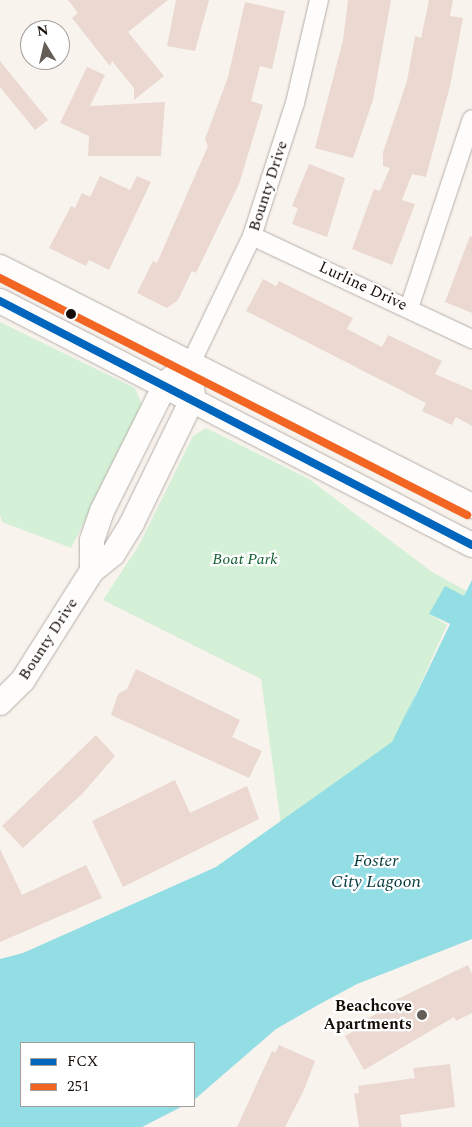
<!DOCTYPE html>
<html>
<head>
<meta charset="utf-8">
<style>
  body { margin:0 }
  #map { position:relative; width:472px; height:1127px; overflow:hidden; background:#f9f3ee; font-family:Spectral,serif }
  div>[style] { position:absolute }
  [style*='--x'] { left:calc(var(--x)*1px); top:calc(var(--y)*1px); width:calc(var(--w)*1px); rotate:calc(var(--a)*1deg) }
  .green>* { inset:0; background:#d4f0d6 }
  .water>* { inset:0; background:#93dde4 }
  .pier>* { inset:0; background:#f9f3ee }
  .building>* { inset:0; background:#ead8d1 }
  .roads { filter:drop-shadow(0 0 1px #b5aea9) drop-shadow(0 0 1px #b5aea9) }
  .street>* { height:18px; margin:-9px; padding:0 9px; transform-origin:9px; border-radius:9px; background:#fefdfc }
  .secondary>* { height:24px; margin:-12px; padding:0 12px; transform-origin:12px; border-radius:12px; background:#fefdfc }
  .bus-1>* { height:8px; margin:-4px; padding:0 4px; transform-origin:4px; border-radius:4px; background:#0065bd }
  .bus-2>* { height:8px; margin:-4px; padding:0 4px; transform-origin:4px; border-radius:4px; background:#f26522 }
  .dots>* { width:14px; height:14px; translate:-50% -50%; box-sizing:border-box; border:2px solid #fff; border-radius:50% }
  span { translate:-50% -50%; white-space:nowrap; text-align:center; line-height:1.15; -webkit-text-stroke:4.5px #fff; paint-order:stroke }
  .street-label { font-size:16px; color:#160d06 }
  .park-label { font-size:16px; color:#105e30; font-style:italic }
  .poi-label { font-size:16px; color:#160d06; font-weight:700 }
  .right { translate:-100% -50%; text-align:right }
  .water-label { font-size:18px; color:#053b40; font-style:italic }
  .legend { position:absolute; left:20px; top:1042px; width:175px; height:65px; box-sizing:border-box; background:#fff; border:1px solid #a29e9b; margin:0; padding:6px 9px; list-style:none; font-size:15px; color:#160d06 }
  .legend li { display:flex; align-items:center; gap:10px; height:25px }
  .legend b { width:25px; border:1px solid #a29e9b }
  .north { position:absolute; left:20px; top:20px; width:50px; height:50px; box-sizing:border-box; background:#fff; border:1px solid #a29e9b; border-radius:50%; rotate:351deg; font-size:14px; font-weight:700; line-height:20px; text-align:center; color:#160d06 }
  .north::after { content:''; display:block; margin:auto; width:18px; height:22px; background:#655e57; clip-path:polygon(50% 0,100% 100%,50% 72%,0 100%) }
</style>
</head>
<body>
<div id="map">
  <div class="green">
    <i style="clip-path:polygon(0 322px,135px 388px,143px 407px,71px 548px,2px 522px,0 515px)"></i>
    <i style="clip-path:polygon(206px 428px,309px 479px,432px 572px,472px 594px,472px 617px,398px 742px,283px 840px,261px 679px,103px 600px,139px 545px,193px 436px)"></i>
  </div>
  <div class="water">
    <i style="clip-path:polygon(472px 580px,472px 939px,357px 984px,318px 1005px,276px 1029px,194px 1100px,194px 1043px,21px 1043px,21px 1106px,183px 1106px,142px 1127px,0 1127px,0 959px,23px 953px,216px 867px,392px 742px,450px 624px,429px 614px,445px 586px,464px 596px)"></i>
  </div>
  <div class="pier">
    <i style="clip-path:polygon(429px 614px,450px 624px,405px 718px,447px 625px)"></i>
  </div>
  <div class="building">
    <i style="clip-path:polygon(68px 0,168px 0,128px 32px,164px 76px,134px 100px,134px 88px,112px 61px,110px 66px,72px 18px,78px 13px)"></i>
    <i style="clip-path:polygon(176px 0,209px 0,195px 51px,167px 46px)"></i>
    <i style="clip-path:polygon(348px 0,391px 0,373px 100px,353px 158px,315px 148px,343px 40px)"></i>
    <i style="clip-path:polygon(429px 0,453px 0,450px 16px,463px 18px,450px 86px,426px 177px,412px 174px,402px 200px,415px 204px,392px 265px,352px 249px,374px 189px,380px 191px,390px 168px,383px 166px,383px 152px,407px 81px,415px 36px,421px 38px)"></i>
    <i style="clip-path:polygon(245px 2px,285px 11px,272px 69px,260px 66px,251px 101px,263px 105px,239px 184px,196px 273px,192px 271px,178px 300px,167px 308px,137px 293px,153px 261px,157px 263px,208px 146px,205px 139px,228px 77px)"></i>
    <i style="clip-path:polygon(0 61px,48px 120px,35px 130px,0 87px)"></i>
    <i style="clip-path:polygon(87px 67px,105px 75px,90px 106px,165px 102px,161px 156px,88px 156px,89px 136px,60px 123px)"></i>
    <i style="clip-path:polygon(309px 164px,345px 178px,327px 237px,292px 224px,298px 208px,292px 206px)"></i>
    <i style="clip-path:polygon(100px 176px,130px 190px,137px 176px,151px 182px,109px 270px,89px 260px,86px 266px,49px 248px,71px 206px,75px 208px,82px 193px,90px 197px)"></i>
    <i style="clip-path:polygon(470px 236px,472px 237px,472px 313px,445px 302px)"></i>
    <i style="clip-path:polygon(263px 279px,276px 286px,279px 281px,353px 318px,347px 329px,382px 347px,388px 335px,442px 361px,435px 374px,472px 390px,472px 426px,456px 417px,452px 425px,422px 411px,426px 403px,246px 311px)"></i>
    <i style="clip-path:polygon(136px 669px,240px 720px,232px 737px,262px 751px,249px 778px,111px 715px,118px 694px,127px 689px)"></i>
    <i style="clip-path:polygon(96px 735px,115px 756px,83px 793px,23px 848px,2px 826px)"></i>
    <i style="clip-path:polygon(175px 780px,190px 813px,247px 786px,259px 819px,123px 887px,92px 821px)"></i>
    <i style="clip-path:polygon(0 849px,22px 895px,86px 865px,102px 898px,0 942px)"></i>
    <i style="clip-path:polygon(468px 965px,472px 974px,472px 1013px,456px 1021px,454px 1017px,364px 1070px,345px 1036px,352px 1032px,350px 1028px,389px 1007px,387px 1004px)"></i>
    <i style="clip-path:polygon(279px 1045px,315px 1061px,304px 1090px,285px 1127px,237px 1127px,272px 1051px,275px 1053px)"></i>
    <i style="clip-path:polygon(450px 1064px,455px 1107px,400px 1115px,402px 1127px,359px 1127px,354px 1094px,359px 1093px,358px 1086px,415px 1078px,413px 1068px)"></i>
  </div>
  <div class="roads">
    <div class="street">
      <i style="--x:252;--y:236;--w:243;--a:25.1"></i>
      <i style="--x:409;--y:308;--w:199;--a:-71.6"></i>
      <i style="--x:191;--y:363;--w:141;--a:-64.3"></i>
      <i style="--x:252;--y:236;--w:140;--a:-72.1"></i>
      <i style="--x:295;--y:103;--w:106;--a:-76.9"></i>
    </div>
    <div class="secondary">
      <i style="--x:0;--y:267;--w:529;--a:26.86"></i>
      <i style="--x:0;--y:301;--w:531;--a:27.34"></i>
      <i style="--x:92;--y:571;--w:31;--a:-90"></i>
      <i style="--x:92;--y:540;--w:31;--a:-71"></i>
      <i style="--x:102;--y:511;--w:143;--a:-63.4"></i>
      <i style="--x:166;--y:383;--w:16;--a:-40"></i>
      <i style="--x:0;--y:703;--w:33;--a:-45"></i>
      <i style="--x:23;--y:680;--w:129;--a:-57.7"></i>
      <i style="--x:92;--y:571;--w:27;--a:-39"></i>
      <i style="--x:113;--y:554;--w:36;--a:-58"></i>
      <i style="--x:132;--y:523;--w:139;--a:-64"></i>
      <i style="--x:193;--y:398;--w:16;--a:-94"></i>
    </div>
  </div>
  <div class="bus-1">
    <i style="--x:0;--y:301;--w:531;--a:27.34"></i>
  </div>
  <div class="bus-2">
    <i style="--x:0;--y:278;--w:524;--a:26.91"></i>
  </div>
  <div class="dots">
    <i style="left:71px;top:314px;background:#160d06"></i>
    <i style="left:422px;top:1015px;background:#655e57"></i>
  </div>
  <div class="street-label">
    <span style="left:268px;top:186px;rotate:-72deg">Bounty Drive</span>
    <span style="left:363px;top:286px;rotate:25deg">Lurline Drive</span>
    <span style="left:48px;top:639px;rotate:-57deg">Bounty Drive</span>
  </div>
  <div class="park-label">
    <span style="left:245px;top:559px">Boat Park</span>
  </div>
  <div class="poi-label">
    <span class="right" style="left:412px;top:1015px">Beachcove<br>Apartments</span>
  </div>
  <div class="water-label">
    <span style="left:376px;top:872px">Foster<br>City Lagoon</span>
  </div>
  <ul class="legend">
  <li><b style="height:6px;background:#0065bd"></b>FCX</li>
  <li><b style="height:6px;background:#f26522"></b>251</li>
  </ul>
  <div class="north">N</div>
</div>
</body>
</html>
